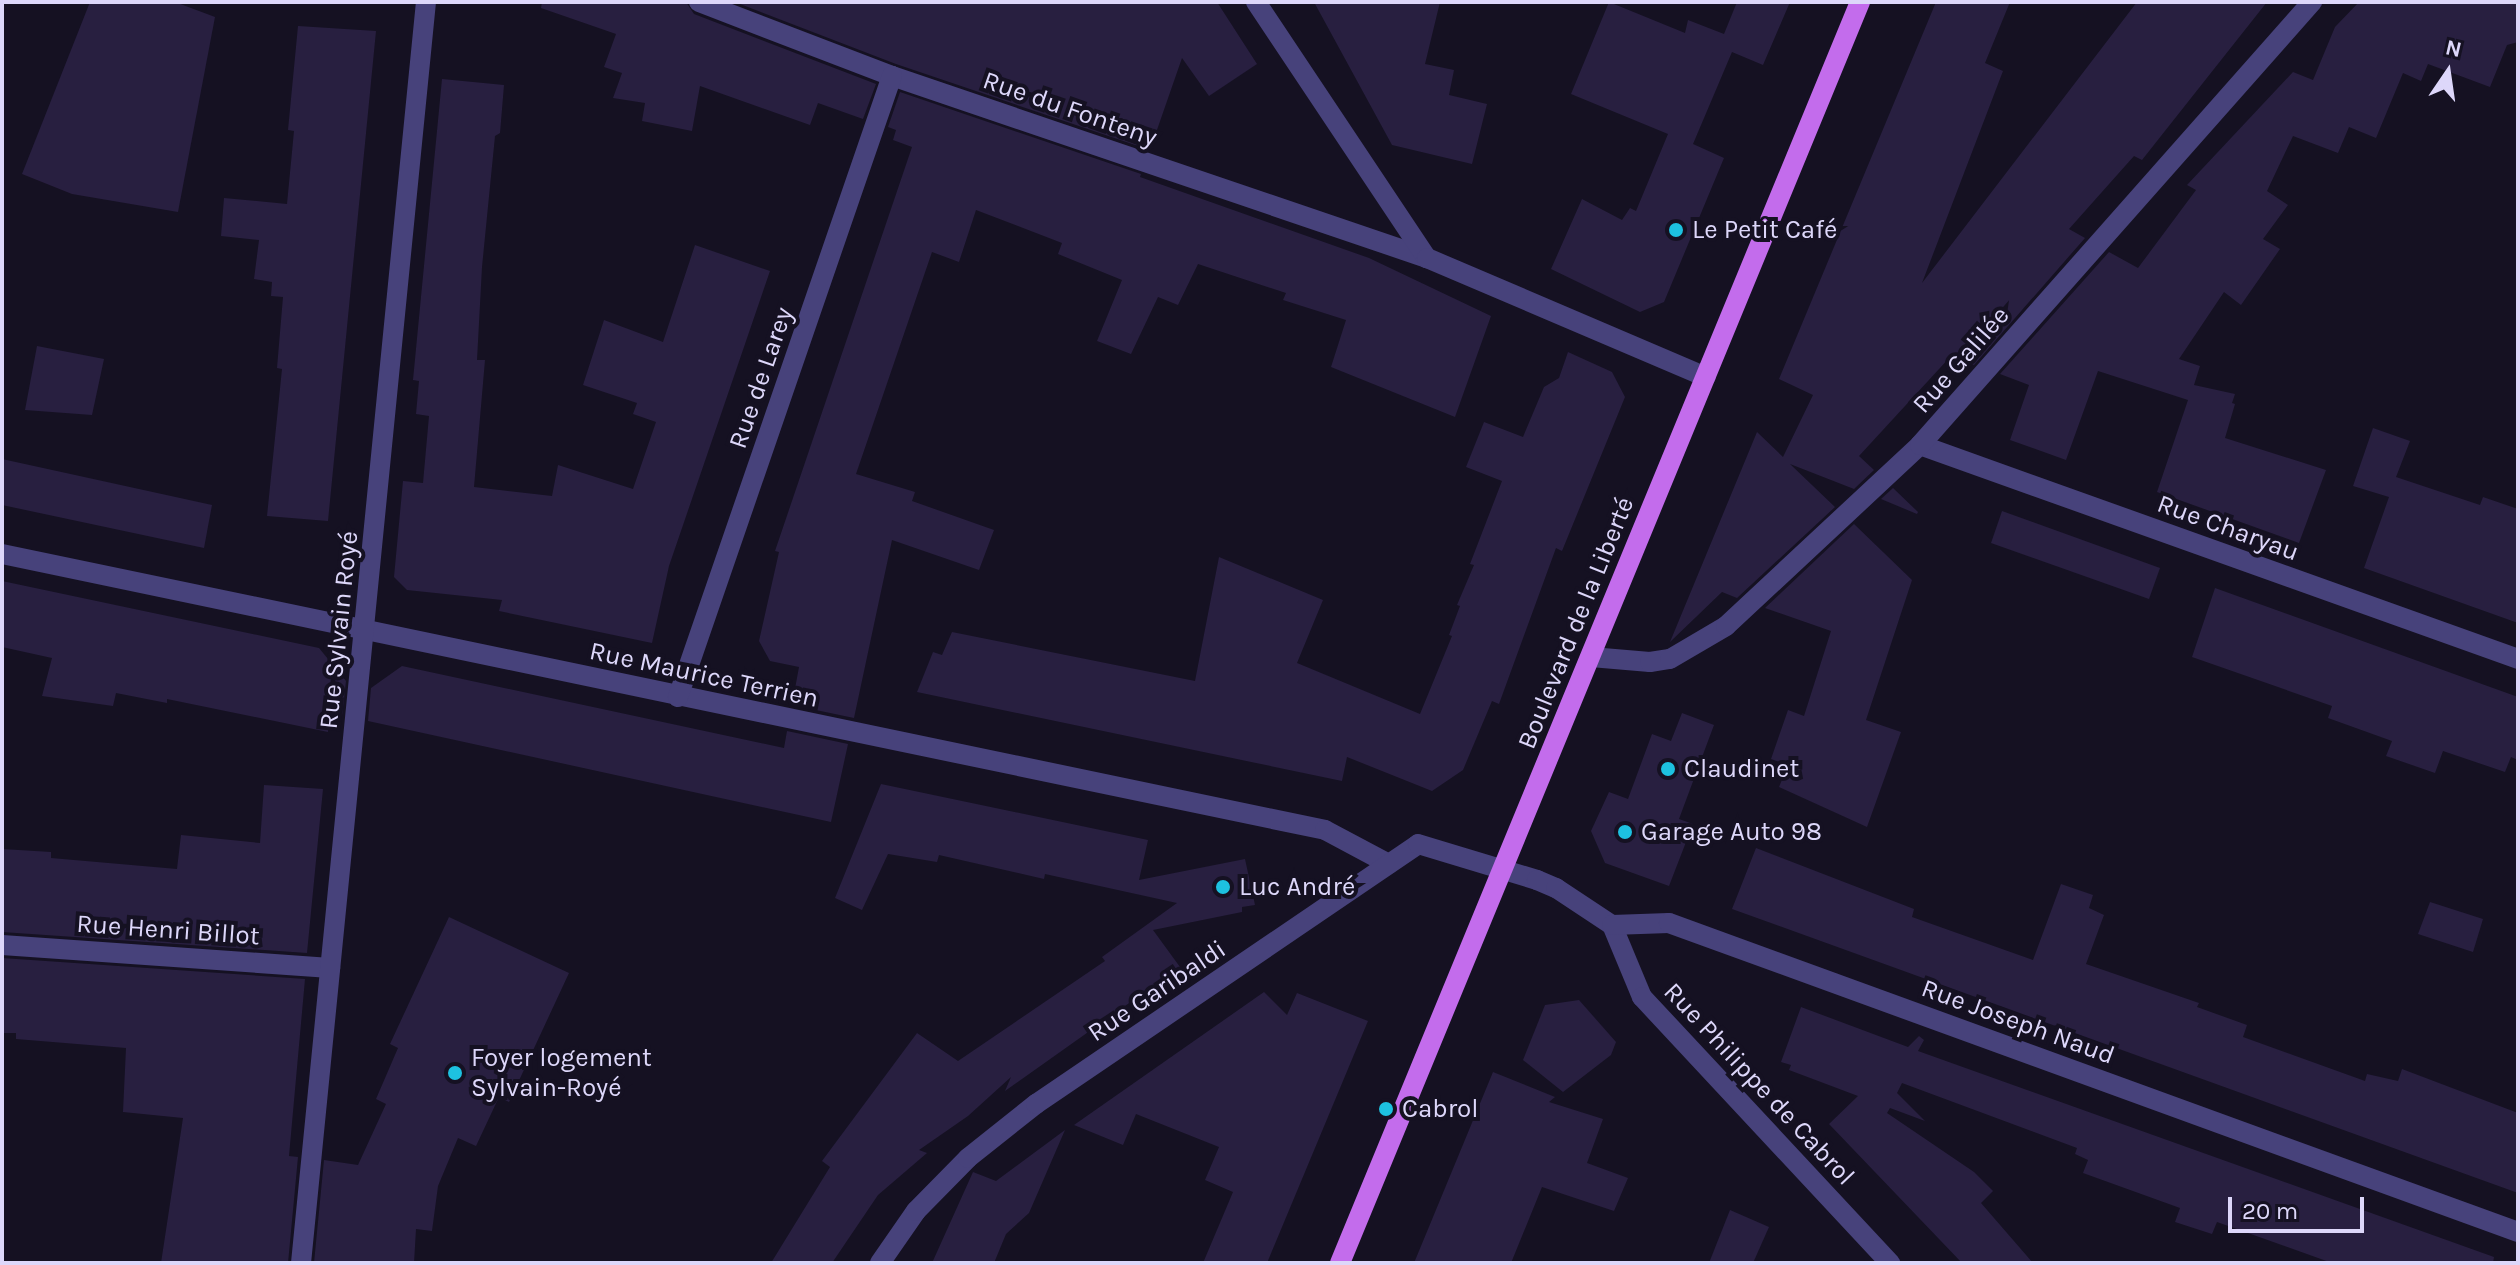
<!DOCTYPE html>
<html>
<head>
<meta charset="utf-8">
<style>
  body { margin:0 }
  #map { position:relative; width:2520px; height:1265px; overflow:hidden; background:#151122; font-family:Karla,sans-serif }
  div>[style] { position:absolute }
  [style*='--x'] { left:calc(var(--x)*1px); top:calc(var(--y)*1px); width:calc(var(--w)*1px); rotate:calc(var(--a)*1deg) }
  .building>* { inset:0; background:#281f40 }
  .minor>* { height:20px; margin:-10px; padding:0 10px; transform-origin:10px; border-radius:10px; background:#47427b }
  .major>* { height:20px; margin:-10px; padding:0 10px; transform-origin:10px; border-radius:10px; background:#c36cec }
  .dots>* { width:22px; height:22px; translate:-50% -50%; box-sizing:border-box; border:4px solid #151122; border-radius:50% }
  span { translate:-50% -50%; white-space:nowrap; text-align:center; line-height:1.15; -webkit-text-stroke:8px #151122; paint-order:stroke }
  .street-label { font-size:26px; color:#ddd7fa }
  .poi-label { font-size:26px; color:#ddd7fa }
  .left { translate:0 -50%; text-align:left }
  .frame { position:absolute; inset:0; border:4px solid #ddd7fa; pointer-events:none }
  .north { position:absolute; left:2408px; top:32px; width:80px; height:80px; -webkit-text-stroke:6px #151122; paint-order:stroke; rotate:13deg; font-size:22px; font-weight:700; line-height:32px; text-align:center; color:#ddd7fa }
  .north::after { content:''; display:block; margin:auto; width:28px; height:36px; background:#ddd7fa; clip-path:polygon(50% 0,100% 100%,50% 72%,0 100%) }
  .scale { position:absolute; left:2228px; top:1197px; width:136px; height:36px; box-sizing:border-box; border:4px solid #ddd7fa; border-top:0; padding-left:10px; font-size:24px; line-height:28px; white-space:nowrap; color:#ddd7fa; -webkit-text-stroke:6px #151122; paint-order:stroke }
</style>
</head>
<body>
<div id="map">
  <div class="building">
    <i style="clip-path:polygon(90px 2px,175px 2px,215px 17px,178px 212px,72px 194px,22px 174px)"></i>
    <i style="clip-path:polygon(542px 2px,686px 2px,694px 14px,876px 84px,863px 119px,818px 103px,810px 125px,700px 86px,692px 131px,642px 121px,645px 103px,613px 98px,622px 73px,604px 67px,616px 34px,541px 8px)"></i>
    <i style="clip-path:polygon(735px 2px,1217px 2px,1257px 64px,1209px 96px,1182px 58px,1150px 150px,896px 64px)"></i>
    <i style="clip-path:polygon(1314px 2px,1440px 2px,1425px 64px,1454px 70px,1449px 95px,1487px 104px,1472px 164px,1392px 145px)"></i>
    <i style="clip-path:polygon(1609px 2px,1685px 33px,1688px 20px,1724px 34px,1737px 2px,1790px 2px,1763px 65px,1732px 52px,1693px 144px,1724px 158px,1664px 302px,1640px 312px,1551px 269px,1582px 199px,1622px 220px,1630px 208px,1636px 211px,1668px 134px,1571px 94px)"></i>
    <i style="clip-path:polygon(1936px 2px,2010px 2px,1985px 63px,2003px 71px,1922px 283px,2137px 2px,2267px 2px,2142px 160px,2134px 156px,2069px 229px,2085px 238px,1974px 365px,1951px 356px,1859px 456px,1874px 470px,1854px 489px,1790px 464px,1835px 507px,1737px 598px,1722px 592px,1670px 642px,1757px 432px,1783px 457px,1813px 395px,1779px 379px)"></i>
    <i style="clip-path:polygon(2359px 2px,2518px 2px,2518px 42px,2507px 45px,2490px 87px,2428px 64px,2421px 81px,2403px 73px,2376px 138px,2349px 127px,2338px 153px,2293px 136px,2267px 191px,2288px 205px,2263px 239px,2280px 249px,2241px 305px,2224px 292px,2179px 359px,2200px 366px,2194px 385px,2235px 394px,2232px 403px,2235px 404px,2225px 438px,2326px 470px,2299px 543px,2157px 492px,2188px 400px,2098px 371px,2066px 460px,2010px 440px,2029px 385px,2000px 374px,2109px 252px,2138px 268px,2196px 190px,2187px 185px,2293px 72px,2313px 80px,2335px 27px)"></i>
    <i style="clip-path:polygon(298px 26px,376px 31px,328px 521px,267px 516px,282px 369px,277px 368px,283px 297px,271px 296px,272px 282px,254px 279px,259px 240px,221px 236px,224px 198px,287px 204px,294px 131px,288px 130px)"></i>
    <i style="clip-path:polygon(442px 79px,504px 85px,500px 133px,495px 136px,482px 267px,477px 360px,485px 360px,474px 487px,552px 496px,558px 465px,633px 489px,656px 422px,633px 414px,637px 403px,583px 385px,604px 320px,663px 342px,695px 245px,770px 271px,669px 566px,652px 643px,499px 611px,502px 600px,407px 590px,394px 577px,403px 481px,423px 483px,429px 416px,416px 414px,419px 381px,413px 380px)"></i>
    <i style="clip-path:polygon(900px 92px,1141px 174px,1140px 177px,1369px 258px,1491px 316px,1455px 417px,1331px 367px,1346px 320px,1283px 300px,1286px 293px,1198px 264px,1178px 305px,1158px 297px,1131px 354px,1097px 341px,1122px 280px,1058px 254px,1062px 243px,976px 210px,959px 262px,932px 252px,856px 474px,915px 492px,912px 501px,994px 530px,979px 570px,892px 540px,854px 718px,792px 705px,799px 667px,770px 661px,759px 641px,779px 552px,775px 551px,912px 147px,893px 140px,896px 130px,888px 127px)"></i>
    <i style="clip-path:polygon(37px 346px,104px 359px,92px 415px,25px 410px)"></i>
    <i style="clip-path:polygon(1568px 352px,1612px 372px,1625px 397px,1562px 551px,1556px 548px,1499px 704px,1492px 701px,1463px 770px,1432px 791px,1347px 757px,1342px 781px,917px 692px,933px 652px,942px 655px,952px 632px,1195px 681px,1219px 557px,1323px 600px,1297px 663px,1420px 714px,1452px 636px,1449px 635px,1460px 606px,1457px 605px,1474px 565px,1470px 564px,1502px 481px,1466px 467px,1484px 422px,1523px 437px,1544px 387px,1559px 378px)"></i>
    <i style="clip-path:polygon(2373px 428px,2410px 441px,2396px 477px,2480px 505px,2483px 497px,2518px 509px,2518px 623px,2364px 568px,2395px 480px,2389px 497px,2353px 486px)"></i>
    <i style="clip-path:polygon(2px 459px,212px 505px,204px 548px,2px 505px)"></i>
    <i style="clip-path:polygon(1893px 488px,1918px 512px,1917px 514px,1881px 499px)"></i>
    <i style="clip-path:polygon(2002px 511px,2160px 568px,2149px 599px,1991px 543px)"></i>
    <i style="clip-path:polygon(1854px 524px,1912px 580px,1866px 720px,1901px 732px,1867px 827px,1779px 787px,1788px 765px,1771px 759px,1788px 710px,1804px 716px,1831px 631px,1765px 608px)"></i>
    <i style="clip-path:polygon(2px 581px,319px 648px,346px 681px,342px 716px,329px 713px,328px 732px,167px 699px,167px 703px,116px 693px,113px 706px,42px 696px,52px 658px,2px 647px)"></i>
    <i style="clip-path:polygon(2215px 588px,2518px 697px,2518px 760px,2511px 757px,2505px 772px,2443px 751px,2435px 773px,2386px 756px,2392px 741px,2328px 718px,2332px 706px,2192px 657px)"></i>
    <i style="clip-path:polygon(402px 666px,784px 748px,787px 731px,848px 744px,831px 822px,368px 721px,371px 688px)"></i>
    <i style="clip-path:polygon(1682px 713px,1714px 725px,1679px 819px,1693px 824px,1669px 886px,1605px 863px,1591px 831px,1609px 792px,1628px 799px,1652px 734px,1671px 741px)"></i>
    <i style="clip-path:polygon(881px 784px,1148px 840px,1139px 880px,1245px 859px,1255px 905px,1242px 907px,1242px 912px,1153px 930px,1180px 967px,1005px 1091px,1011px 1077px,968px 1116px,919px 1150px,927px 1153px,878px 1195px,832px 1263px,771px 1263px,830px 1167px,822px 1161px,917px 1033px,958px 1061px,1105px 961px,1102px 957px,1177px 903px,1045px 874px,1044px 879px,939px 855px,937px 862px,888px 854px,862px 910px,835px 898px)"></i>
    <i style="clip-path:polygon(264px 785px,323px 789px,307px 953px,2px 932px,2px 849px,51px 852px,51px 858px,177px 869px,181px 835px,260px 843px)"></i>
    <i style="clip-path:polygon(1756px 848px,1914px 909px,1912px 917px,2033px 960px,2061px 884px,2093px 895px,2089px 908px,2104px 915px,2086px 964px,2199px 1003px,2197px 1007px,2247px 1025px,2243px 1037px,2365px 1081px,2367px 1074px,2398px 1081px,2402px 1069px,2518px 1113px,2518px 1193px,1732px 909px)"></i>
    <i style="clip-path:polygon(2430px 902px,2483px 919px,2473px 952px,2418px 934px)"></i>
    <i style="clip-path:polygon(449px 917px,569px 973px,509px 1102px,499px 1097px,476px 1146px,458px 1138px,438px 1186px,432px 1231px,416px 1229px,414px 1263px,314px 1263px,324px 1160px,358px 1165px,386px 1104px,376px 1099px,398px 1048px,390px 1044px)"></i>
    <i style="clip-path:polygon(2px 958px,305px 979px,289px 1156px,298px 1157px,288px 1263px,161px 1263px,183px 1118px,123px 1112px,126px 1048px,16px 1039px,16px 1033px,2px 1033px)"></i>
    <i style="clip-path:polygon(1264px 992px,1287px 1015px,1297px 993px,1368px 1021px,1267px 1263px,1203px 1263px,1233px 1192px,1205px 1180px,1219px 1147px,1136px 1114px,1123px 1145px,1074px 1125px)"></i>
    <i style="clip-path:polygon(1579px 1000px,1616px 1042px,1611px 1055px,1563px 1092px,1523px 1060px,1545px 1005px)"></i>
    <i style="clip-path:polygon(1801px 1007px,1908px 1047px,1919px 1036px,1924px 1040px,1918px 1051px,2494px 1257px,2493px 1263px,2332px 1263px,2217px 1222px,2212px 1234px,2175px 1222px,2180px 1208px,2083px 1173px,2088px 1160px,2075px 1154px,2077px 1148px,1902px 1083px,1897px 1093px,1925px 1121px,1890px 1108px,1887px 1113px,1974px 1172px,1993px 1191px,1981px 1203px,2033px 1263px,1962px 1263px,1829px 1124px,1858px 1096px,1789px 1070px,1791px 1065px,1781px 1062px)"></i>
    <i style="clip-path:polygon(1493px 1072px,1555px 1097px,1549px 1102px,1603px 1119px,1587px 1163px,1628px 1178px,1614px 1211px,1542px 1187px,1511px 1263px,1414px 1263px)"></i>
    <i style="clip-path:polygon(1065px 1130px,1029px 1213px,1006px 1234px,994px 1263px,932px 1263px,973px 1172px,996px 1181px)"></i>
    <i style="clip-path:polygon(1730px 1210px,1769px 1227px,1753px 1263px,1709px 1263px)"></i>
  </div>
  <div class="minor">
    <i style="--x:699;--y:2;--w:207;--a:21"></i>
    <i style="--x:892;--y:76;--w:565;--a:18.79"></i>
    <i style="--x:1256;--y:2;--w:308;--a:56.3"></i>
    <i style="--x:1427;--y:258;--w:303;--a:23.1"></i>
    <i style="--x:1920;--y:445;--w:635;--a:19.69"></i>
    <i style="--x:2;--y:554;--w:1351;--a:11.78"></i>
    <i style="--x:1325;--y:830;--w:72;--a:28"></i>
    <i style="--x:1591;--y:657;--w:59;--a:4.8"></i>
    <i style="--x:1650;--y:662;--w:20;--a:-9"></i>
    <i style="--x:1670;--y:659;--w:65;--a:-30.5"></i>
    <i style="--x:1726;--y:626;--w:265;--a:-43"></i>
    <i style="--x:1920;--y:445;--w:592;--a:-48.5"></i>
    <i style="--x:678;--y:697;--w:657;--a:-70.99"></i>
    <i style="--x:1612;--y:925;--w:78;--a:67.4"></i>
    <i style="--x:1642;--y:997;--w:364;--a:47"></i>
    <i style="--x:2;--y:945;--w:329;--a:4"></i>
    <i style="--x:301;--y:1263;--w:1267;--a:-84.34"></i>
    <i style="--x:880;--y:1263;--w:63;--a:-55.3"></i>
    <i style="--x:916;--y:1211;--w:74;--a:-45.5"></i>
    <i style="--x:968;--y:1158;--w:87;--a:-38.5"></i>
    <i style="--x:1036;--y:1104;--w:462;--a:-34.2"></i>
    <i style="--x:1418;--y:844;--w:124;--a:16.8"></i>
    <i style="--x:1537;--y:880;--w:21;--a:23"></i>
    <i style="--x:1556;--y:888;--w:67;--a:33.5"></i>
    <i style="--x:1612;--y:925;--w:57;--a:-2"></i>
    <i style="--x:1669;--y:923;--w:903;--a:20"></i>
  </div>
  <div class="major">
    <i style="--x:1340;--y:1263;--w:1364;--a:-67.59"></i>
  </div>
  <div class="dots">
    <i style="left:1676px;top:230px;background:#1dc1e0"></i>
    <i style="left:1668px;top:769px;background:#1dc1e0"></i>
    <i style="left:1625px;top:832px;background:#1dc1e0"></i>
    <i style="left:1223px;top:887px;background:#1dc1e0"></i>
    <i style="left:455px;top:1073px;background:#1dc1e0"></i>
    <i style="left:1386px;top:1109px;background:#1dc1e0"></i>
  </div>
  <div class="street-label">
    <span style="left:1070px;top:109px;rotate:19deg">Rue du Fonteny</span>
    <span style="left:1961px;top:360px;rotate:-49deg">Rue Galilée</span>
    <span style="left:761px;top:378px;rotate:-71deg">Rue de Larey</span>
    <span style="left:2228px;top:528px;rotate:20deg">Rue Charyau</span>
    <span style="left:1576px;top:623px;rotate:-68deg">Boulevard de la Liberté</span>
    <span style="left:339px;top:630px;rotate:-84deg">Rue Sylvain Royé</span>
    <span style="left:704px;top:675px;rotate:12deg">Rue Maurice Terrien</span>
    <span style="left:168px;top:930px;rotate:4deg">Rue Henri Billot</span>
    <span style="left:1157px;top:991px;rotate:-34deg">Rue Garibaldi</span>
    <span style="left:2018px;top:1022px;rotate:20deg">Rue Joseph Naud</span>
    <span style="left:1759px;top:1084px;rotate:47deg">Rue Philippe de Cabrol</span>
  </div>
  <div class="poi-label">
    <span class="left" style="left:1692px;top:230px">Le Petit Café</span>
    <span class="left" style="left:1684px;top:769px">Claudinet</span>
    <span class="left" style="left:1641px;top:832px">Garage Auto 98</span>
    <span class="left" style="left:1239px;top:887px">Luc André</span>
    <span class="left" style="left:471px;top:1073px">Foyer logement<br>Sylvain-Royé</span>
    <span class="left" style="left:1402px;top:1109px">Cabrol</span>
  </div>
  <div class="frame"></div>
  <div class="north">N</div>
  <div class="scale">20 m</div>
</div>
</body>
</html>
